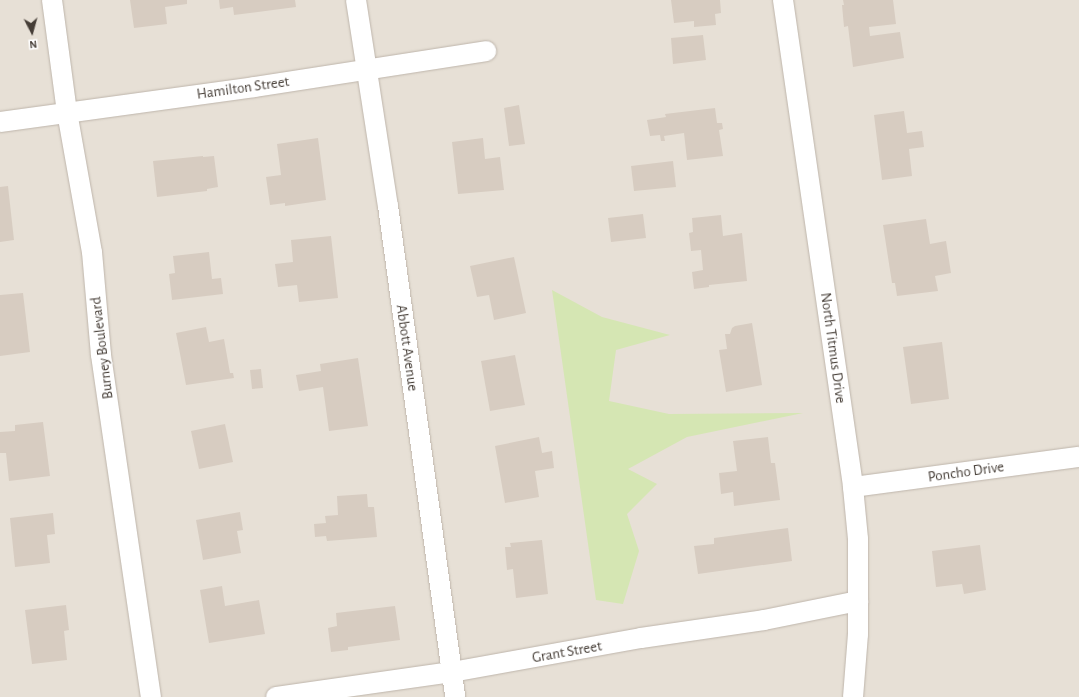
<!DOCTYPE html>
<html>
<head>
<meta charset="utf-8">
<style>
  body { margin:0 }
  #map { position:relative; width:1079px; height:697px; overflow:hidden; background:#f3eee8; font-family:"Alegreya Sans",sans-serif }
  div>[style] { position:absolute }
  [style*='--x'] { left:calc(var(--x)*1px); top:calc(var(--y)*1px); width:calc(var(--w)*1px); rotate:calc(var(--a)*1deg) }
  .residential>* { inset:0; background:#e7e0d6 }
  .green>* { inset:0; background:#d5e6b3 }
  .building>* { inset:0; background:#d7ccc1 }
  .roads { filter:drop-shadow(0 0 1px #beb5ab) drop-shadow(0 0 1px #beb5ab) }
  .street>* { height:20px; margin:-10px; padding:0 10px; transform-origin:10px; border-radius:10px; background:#fff }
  span { translate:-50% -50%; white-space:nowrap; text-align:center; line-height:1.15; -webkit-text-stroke:3px #fff; paint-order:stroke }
  .street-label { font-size:15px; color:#463e37 }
  .north { position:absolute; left:12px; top:12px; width:40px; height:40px; -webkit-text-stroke:3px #fff; paint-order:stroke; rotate:174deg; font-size:11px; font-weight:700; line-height:16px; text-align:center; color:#463e37 }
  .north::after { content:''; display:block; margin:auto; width:14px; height:18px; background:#463e37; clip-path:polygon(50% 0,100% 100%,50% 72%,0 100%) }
</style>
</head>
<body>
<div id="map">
  <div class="residential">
    <i style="clip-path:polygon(0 0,1079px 0,1079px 697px,0 697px)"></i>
  </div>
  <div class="green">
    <i style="clip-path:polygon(552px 290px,602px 317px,670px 335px,616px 350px,609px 401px,669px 414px,803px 413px,687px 437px,628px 469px,657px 484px,627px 514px,639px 551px,623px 604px,596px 600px)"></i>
  </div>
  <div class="building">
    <i style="clip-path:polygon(130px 0,187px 0,187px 4px,165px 7px,167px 24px,134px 28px)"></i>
    <i style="clip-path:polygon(219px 0,295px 0,296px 7px,234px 15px,233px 7px,220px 9px)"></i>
    <i style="clip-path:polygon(671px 0,720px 0,721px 13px,715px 14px,716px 25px,694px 27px,694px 21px,674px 23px)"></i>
    <i style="clip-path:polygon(843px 0,893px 0,896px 24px,869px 27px,870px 36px,900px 32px,904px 58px,853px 67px,848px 26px,844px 27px,842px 5px,844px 5px)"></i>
    <i style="clip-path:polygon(703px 35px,706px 60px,673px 64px,671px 38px)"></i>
    <i style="clip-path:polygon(519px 105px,525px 144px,509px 146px,504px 108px)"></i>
    <i style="clip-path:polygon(715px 108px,717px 123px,722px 123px,723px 129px,719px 130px,723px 156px,687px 160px,684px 133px,664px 136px,665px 141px,661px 141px,660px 135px,650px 136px,647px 120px,666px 117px,665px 114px)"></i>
    <i style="clip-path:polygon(904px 111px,907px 133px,922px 131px,924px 147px,909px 149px,912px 176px,882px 180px,874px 115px)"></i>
    <i style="clip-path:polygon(318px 138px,326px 200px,285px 206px,285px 203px,270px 205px,266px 177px,281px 175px,277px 144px)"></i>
    <i style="clip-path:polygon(483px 138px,485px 159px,500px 157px,504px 190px,458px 194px,452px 142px)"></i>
    <i style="clip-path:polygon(203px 156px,203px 157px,214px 156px,218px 187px,207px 189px,207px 191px,157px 197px,153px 161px)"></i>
    <i style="clip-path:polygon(673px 161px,676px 187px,634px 191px,631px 166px)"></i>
    <i style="clip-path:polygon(8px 186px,14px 240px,0 242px,0 187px)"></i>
    <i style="clip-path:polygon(643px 214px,646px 238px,611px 242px,608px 218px)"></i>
    <i style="clip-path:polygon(721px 215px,723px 236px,742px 233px,747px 281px,709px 285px,709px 287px,694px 289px,692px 272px,703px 270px,701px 250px,691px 251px,689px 233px,693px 232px,692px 218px)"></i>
    <i style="clip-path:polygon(926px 219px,930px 244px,946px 241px,951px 273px,935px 276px,938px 291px,897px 296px,895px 283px,892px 283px,883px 225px)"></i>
    <i style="clip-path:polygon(331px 236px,338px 298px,299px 302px,297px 285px,278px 287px,275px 264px,293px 262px,291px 240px)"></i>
    <i style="clip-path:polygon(209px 252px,212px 279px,221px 278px,223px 294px,172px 300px,169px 274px,175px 273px,173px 256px)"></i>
    <i style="clip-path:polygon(514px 257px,526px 313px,494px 320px,489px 295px,477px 297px,470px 266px)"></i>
    <i style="clip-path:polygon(23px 293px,30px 352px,0 356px,0 295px)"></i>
    <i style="clip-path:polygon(752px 323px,762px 385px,726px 392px,719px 350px,727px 349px,725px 334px,730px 334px,732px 328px,735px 326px)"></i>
    <i style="clip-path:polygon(206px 327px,209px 342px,224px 339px,230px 373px,233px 373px,234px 378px,186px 385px,176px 333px)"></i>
    <i style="clip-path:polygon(942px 342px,949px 399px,911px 404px,903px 347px)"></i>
    <i style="clip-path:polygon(515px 355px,525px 405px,490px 411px,481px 361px)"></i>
    <i style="clip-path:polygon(358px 358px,368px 426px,329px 431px,323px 387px,299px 391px,296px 375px,321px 371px,320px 364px)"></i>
    <i style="clip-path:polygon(261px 369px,263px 388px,252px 389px,250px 370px)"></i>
    <i style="clip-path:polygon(43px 422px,50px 476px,9px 481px,6px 453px,0 453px,0 432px,15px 431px,15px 425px)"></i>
    <i style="clip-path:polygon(225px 424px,233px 462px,199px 469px,191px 431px)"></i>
    <i style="clip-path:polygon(539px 437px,542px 453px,552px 451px,554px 468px,535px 471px,539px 497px,505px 503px,495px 446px)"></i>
    <i style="clip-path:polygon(768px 437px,771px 463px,775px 463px,780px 500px,734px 506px,733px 492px,721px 494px,719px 473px,737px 471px,733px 441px)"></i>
    <i style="clip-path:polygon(367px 494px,368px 507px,374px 507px,377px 537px,327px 541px,326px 536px,315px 537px,314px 524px,326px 523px,325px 516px,338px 515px,337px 496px)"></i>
    <i style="clip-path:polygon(240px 512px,243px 530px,237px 531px,241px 553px,203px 560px,196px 520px)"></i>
    <i style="clip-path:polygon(53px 513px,55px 534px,47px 535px,50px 563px,15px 567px,10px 518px)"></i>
    <i style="clip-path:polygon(788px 528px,792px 561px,698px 574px,694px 546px,714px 544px,714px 538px)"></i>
    <i style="clip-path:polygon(542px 540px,548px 594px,516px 598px,513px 569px,507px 570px,505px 547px,511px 547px,510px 543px)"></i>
    <i style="clip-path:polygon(980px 545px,986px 590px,964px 594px,962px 584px,936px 587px,932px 551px)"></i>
    <i style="clip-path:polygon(222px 586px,225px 606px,259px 600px,265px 634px,209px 643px,200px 590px)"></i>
    <i style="clip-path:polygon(66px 605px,69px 630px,64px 631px,67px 660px,32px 664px,25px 610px)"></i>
    <i style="clip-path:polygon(395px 606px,400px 640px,348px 647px,348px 650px,331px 652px,328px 628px,337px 626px,336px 613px)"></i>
  </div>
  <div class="roads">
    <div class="street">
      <i style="--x:52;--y:0;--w:113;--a:82.4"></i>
      <i style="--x:67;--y:112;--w:142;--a:79.9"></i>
      <i style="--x:92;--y:252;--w:103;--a:85"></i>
      <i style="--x:101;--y:355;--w:346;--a:81.7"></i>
      <i style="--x:356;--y:0;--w:208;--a:81.2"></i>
      <i style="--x:388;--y:206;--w:496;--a:82.2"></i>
      <i style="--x:783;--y:0;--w:492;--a:81.8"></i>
      <i style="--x:853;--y:487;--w:52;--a:84.5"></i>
      <i style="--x:858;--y:539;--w:95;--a:90"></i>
      <i style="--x:858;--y:634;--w:63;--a:94.5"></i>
      <i style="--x:0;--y:122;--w:256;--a:-7.8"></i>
      <i style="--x:254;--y:87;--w:235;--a:-8.8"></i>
      <i style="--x:853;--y:487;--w:228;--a:-7.6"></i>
      <i style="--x:276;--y:697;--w:178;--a:-8.1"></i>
      <i style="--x:452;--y:672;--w:192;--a:-10.2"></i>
      <i style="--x:641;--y:638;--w:124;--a:-8.3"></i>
      <i style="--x:764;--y:620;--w:96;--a:-11.4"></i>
    </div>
  </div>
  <div class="street-label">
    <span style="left:243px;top:88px;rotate:-8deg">Hamilton Street</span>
    <span style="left:102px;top:348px;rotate:-97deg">Burney Boulevard</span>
    <span style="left:407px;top:348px;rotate:82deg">Abbott Avenue</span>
    <span style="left:833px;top:348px;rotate:82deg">North Titmus Drive</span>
    <span style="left:966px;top:472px;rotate:-8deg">Poncho Drive</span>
    <span style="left:567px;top:652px;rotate:-10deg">Grant Street</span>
  </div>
  <div class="north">N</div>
</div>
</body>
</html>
